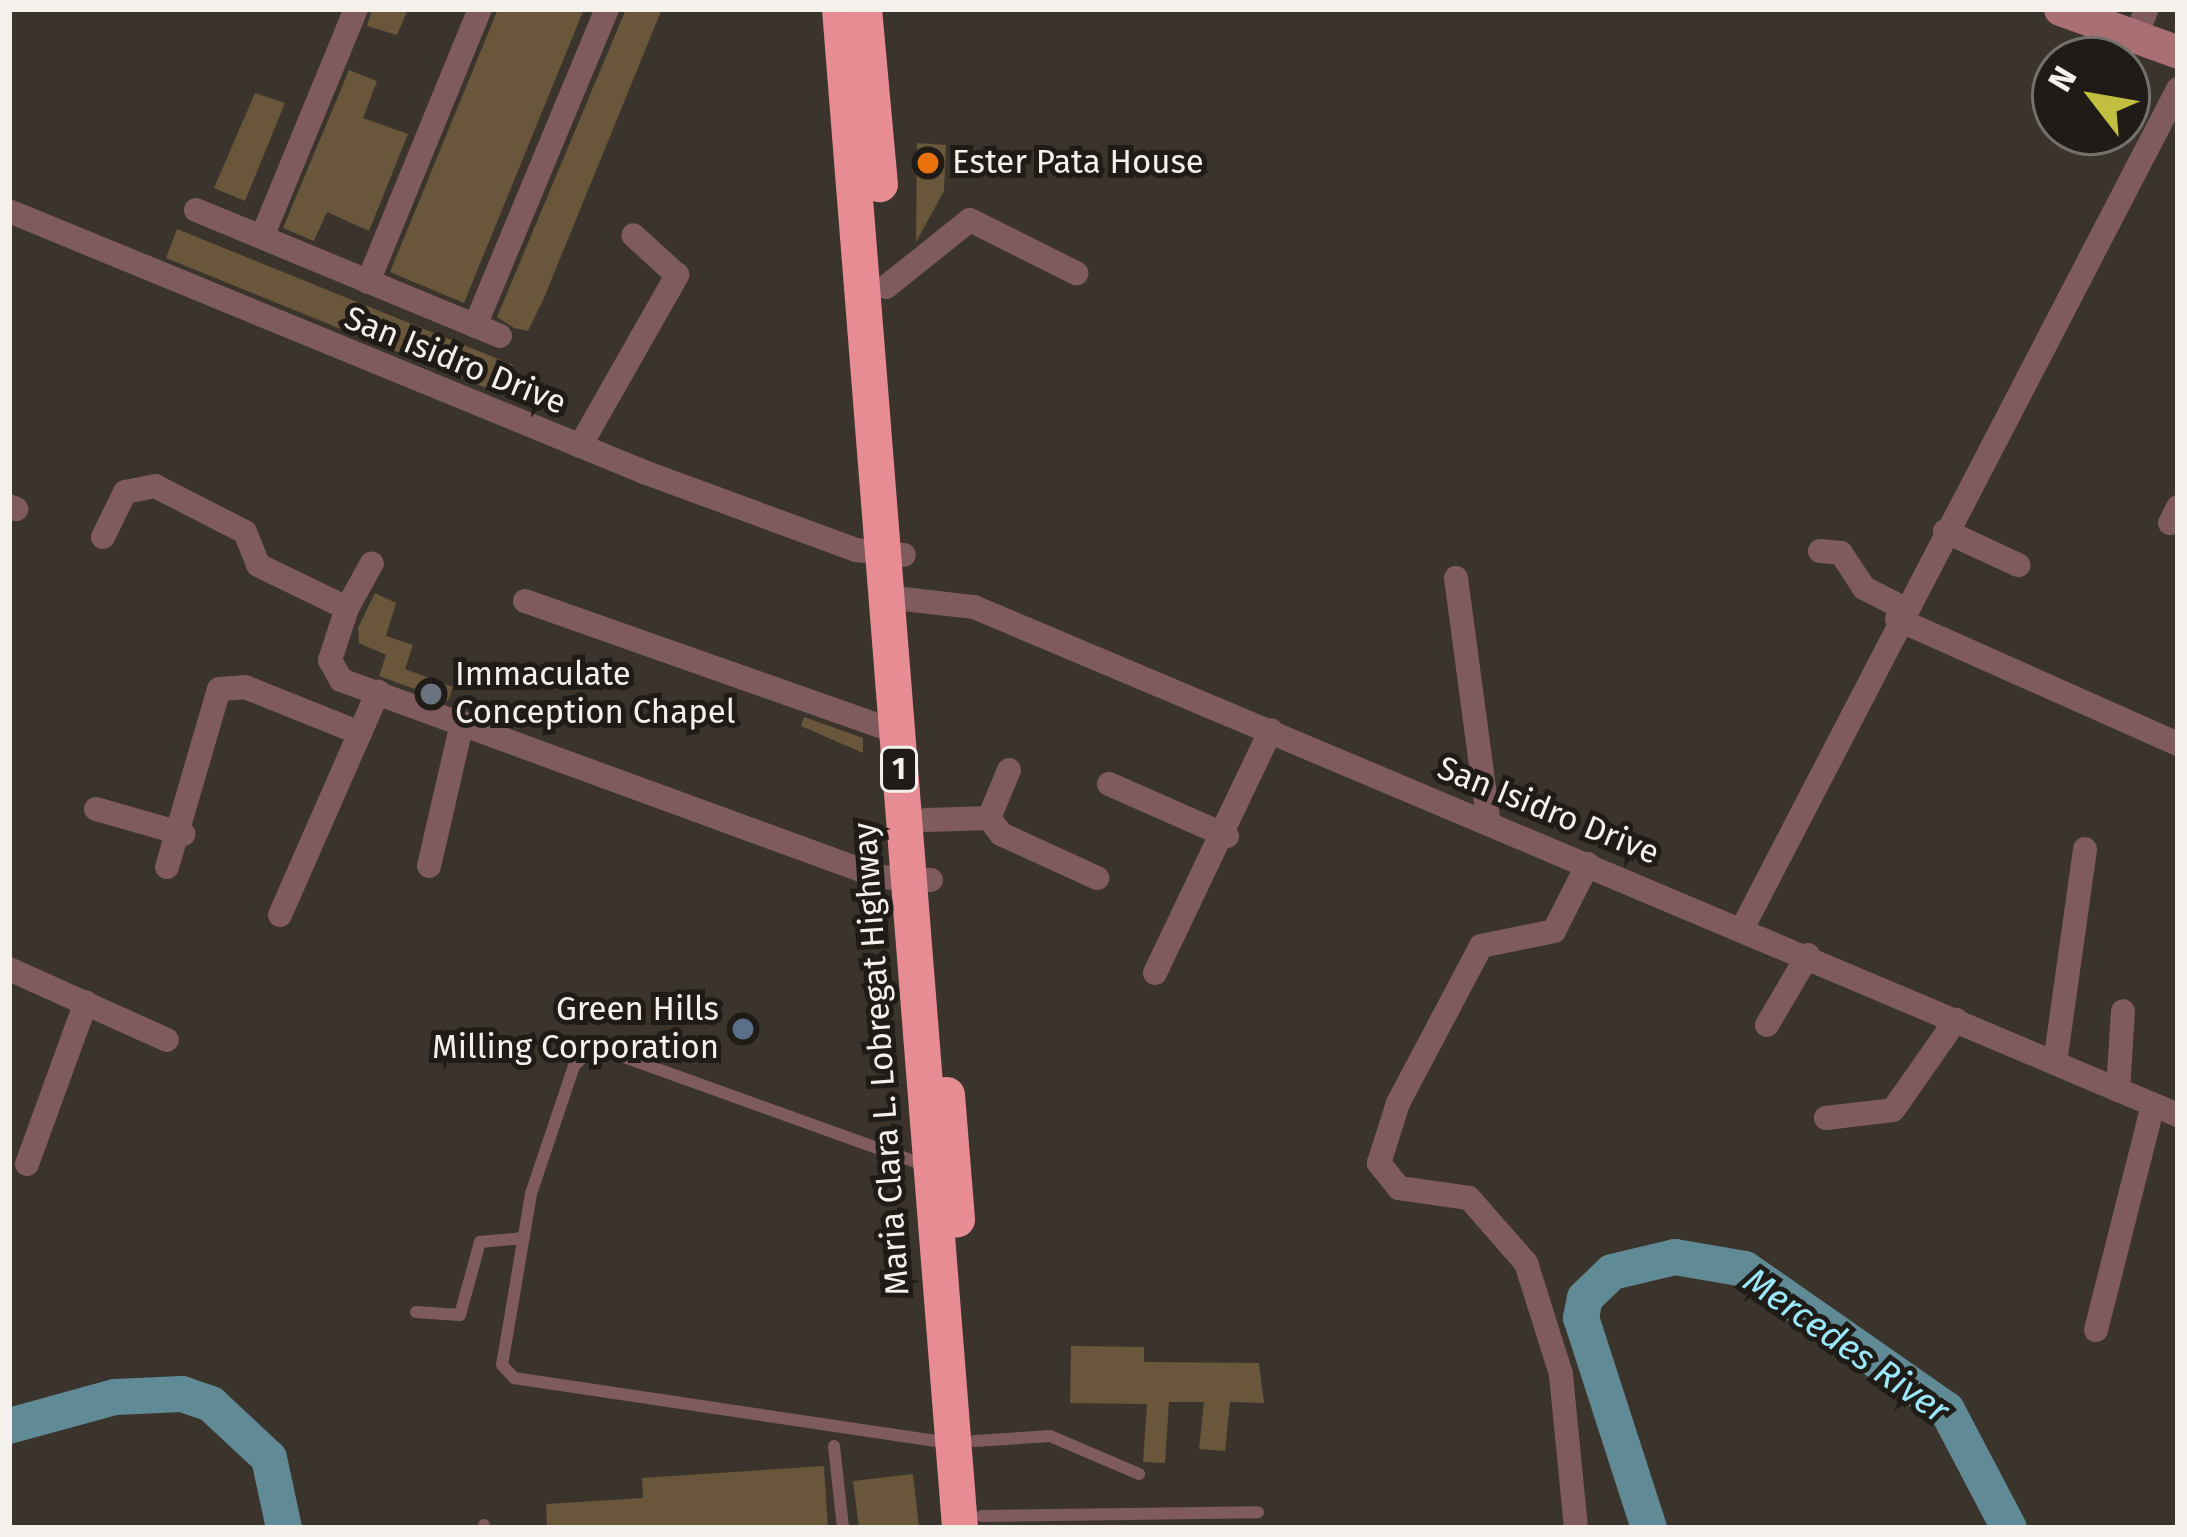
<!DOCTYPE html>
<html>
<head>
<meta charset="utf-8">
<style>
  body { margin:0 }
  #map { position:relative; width:2187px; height:1537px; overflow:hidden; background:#3a342c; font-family:"Fira Sans",sans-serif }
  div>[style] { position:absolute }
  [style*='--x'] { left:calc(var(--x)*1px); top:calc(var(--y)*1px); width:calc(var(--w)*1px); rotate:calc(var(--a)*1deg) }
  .river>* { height:36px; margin:-18px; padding:0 18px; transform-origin:18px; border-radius:18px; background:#608a95 }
  .building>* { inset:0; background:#6a563a }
  .lane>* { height:12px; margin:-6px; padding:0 6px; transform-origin:6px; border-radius:6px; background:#805b5d }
  .street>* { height:24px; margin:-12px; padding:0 12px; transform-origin:12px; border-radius:12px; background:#805b5d }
  .secondary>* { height:33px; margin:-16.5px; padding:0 16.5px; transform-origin:16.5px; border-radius:16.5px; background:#aa6f73 }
  .highway>* { height:36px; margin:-18px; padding:0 18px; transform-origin:18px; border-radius:18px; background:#e68c92 }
  .dots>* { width:33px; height:33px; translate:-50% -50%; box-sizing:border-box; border:6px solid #1f1c18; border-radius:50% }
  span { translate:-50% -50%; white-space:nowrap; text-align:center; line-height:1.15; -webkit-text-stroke:10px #1f1c18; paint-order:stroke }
  .shield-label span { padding:3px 9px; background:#1f1c18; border:3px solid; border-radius:9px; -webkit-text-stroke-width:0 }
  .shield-label { font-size:30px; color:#f4f0eb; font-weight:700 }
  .poi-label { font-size:33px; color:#f4f0eb }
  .left { translate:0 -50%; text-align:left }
  .right { translate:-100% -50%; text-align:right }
  .street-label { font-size:33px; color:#f4f0eb }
  .water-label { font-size:36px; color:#9ce8fb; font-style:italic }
  .frame { position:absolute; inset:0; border:12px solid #f4f0eb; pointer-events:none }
  .north { position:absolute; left:2031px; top:36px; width:120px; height:120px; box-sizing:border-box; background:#1f1c18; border:3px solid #74716c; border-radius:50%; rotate:301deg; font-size:33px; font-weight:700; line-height:48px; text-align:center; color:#f4f0eb }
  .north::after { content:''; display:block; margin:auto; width:42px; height:54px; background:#c1be40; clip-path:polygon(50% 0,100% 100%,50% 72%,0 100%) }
</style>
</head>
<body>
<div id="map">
  <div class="river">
    <i style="--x:9;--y:1426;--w:110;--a:-15.3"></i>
    <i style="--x:115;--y:1397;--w:67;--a:-2.6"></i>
    <i style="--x:182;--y:1394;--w:31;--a:19"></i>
    <i style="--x:211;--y:1404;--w:79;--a:43"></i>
    <i style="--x:269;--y:1458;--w:72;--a:77.9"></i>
    <i style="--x:1649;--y:1528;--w:221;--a:-107.9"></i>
    <i style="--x:1581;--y:1318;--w:20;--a:-79"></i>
    <i style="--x:1585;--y:1298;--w:37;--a:-44"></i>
    <i style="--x:1612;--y:1272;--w:65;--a:-13.4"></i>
    <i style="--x:1675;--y:1257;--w:71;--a:9.7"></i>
    <i style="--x:1745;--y:1269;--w:246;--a:34.9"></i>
    <i style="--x:1947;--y:1410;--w:133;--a:62.3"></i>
  </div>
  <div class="building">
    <i style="clip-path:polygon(372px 9px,408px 9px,397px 35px,367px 26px)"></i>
    <i style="clip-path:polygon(498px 9px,584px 9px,464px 303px,390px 272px)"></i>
    <i style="clip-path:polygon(626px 9px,662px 9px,544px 298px,528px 331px,514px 328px,497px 317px)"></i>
    <i style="clip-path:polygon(349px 70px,377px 81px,363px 118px,408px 134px,369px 231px,327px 212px,314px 241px,283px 228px)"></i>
    <i style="clip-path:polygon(255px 93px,285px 103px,245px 201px,214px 188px)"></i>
    <i style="clip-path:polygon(917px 143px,946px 145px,944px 191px,916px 242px)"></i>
    <i style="clip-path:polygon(177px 229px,513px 365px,501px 394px,166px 258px)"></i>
    <i style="clip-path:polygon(375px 593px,396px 603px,386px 636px,413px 645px,405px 669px,453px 687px,448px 701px,379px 676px,386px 655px,359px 643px,358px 628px)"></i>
    <i style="clip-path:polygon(804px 717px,863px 738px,863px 753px,801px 726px)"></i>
    <i style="clip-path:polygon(1071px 1346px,1144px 1347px,1144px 1362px,1259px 1363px,1264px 1403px,1230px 1402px,1225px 1451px,1199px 1449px,1204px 1402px,1169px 1402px,1165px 1463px,1143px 1462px,1147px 1404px,1070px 1403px)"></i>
    <i style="clip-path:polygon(824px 1466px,828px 1528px,547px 1528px,546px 1504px,643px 1498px,642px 1478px)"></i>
    <i style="clip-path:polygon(913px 1474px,919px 1528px,859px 1528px,853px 1481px)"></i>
  </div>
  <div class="lane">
    <i style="--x:927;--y:1166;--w:354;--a:-160.2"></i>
    <i style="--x:594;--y:1046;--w:28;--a:135"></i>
    <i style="--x:574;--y:1066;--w:135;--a:108.6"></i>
    <i style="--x:531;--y:1194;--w:173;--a:99.6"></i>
    <i style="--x:502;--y:1365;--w:18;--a:47"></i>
    <i style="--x:514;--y:1378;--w:440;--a:8.5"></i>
    <i style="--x:416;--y:1312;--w:44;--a:3.9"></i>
    <i style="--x:460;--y:1315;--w:76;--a:-74.7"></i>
    <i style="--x:480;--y:1242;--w:44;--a:-5.2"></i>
    <i style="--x:975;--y:1441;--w:75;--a:-3.8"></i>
    <i style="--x:1050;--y:1436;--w:97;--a:23.1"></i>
    <i style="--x:834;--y:1446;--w:82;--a:83.7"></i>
    <i style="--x:982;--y:1516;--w:276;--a:-0.8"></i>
    <i style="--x:484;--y:1525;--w:3;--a:90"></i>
  </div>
  <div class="street">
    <i style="--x:2135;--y:38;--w:31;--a:-68"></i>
    <i style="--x:196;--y:210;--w:329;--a:22.5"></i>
    <i style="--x:9;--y:211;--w:687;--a:22.34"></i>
    <i style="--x:644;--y:472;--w:226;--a:20.2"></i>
    <i style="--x:856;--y:550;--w:48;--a:5.9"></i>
    <i style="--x:262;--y:237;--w:247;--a:-67.6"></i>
    <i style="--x:368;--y:282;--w:295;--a:-67.7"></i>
    <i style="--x:886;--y:287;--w:107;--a:-38.6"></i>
    <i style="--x:970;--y:220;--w:119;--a:26.6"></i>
    <i style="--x:475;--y:326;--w:343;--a:-67.4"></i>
    <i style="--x:580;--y:446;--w:197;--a:-60.4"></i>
    <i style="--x:677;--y:275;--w:59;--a:-137.7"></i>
    <i style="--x:9;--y:506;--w:8;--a:23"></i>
    <i style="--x:2170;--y:523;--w:18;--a:-63"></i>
    <i style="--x:1945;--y:531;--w:81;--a:25"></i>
    <i style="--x:103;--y:537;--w:50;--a:-63.9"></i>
    <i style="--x:125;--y:492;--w:31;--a:-11"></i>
    <i style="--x:155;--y:486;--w:101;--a:27.1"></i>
    <i style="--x:245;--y:532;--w:35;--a:68"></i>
    <i style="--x:258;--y:565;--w:99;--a:25.8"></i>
    <i style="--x:347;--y:608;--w:55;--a:108.1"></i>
    <i style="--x:330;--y:660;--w:23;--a:61"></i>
    <i style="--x:341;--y:680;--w:574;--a:20.08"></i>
    <i style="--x:880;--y:877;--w:51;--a:3.4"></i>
    <i style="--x:1820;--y:551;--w:21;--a:5"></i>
    <i style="--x:1841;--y:553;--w:42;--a:56.7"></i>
    <i style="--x:1864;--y:588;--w:44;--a:27.1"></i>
    <i style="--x:1456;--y:578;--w:248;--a:82.4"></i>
    <i style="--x:886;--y:597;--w:89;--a:6.5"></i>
    <i style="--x:974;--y:607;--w:1307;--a:22.88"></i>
    <i style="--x:525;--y:601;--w:393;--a:19.4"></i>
    <i style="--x:347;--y:608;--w:51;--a:-60.9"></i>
    <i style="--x:1897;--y:619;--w:308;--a:24"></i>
    <i style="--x:1109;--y:784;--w:129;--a:23.8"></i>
    <i style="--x:96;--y:809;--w:91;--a:15.9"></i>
    <i style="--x:989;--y:818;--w:52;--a:-67.4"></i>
    <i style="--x:926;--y:820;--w:63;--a:-1.8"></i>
    <i style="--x:989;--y:818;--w:20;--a:53"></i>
    <i style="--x:1001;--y:834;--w:106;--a:24.6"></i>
    <i style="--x:429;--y:866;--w:147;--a:-77"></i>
    <i style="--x:167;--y:867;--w:185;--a:-73.7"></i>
    <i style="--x:219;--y:689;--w:26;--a:-4"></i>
    <i style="--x:245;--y:687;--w:124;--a:21.8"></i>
    <i style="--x:280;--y:915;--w:244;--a:-66.3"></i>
    <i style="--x:1744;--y:925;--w:942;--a:-62.56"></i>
    <i style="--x:9;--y:969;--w:173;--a:24.2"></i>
    <i style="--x:1155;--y:973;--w:269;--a:-64.5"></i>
    <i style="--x:1767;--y:1025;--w:81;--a:-59.6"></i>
    <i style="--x:2055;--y:1063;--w:216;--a:-82"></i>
    <i style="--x:2118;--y:1090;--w:79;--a:-86.4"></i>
    <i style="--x:1826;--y:1118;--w:67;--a:-6.8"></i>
    <i style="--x:1893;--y:1110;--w:110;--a:-55"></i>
    <i style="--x:27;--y:1164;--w:172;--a:-70"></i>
    <i style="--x:2096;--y:1330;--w:232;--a:-75.8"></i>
    <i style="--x:1576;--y:1528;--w:155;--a:-95.6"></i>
    <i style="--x:1561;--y:1374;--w:116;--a:-107.5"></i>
    <i style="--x:1526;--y:1263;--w:86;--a:-131.2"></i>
    <i style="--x:1469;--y:1198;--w:71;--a:-171.9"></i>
    <i style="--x:1399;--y:1188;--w:32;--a:-129"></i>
    <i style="--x:1379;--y:1163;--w:63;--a:-72.4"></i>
    <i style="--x:1398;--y:1103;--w:178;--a:-62.1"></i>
    <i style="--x:1481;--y:946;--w:75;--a:-11.6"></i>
    <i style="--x:1554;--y:931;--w:75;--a:-63.1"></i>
  </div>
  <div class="secondary">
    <i style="--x:2060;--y:9;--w:126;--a:20"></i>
  </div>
  <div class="highway">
    <i style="--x:840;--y:9;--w:1524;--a:85.48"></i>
    <i style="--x:864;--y:9;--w:176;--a:84.8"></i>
    <i style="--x:947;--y:1095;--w:125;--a:85.4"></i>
  </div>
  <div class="dots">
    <i style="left:928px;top:163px;background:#e8710a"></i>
    <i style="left:431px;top:694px;background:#6b7280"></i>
    <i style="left:743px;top:1029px;background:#5c6f8a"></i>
  </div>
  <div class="shield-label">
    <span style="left:899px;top:769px">1</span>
  </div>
  <div class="poi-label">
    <span class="left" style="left:952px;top:163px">Ester Pata House</span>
    <span class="left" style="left:455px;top:694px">Immaculate<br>Conception Chapel</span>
    <span class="right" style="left:719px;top:1029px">Green Hills<br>Milling Corporation</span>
  </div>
  <div class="street-label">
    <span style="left:455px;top:361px;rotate:22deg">San Isidro Drive</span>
    <span style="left:1548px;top:811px;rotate:22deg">San Isidro Drive</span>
    <span style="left:882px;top:1059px;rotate:-94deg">Maria Clara L. Lobregat Highway</span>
  </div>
  <div class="water-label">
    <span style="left:1846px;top:1346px;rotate:35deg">Mercedes River</span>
  </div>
  <div class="frame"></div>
  <div class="north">N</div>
</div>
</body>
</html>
